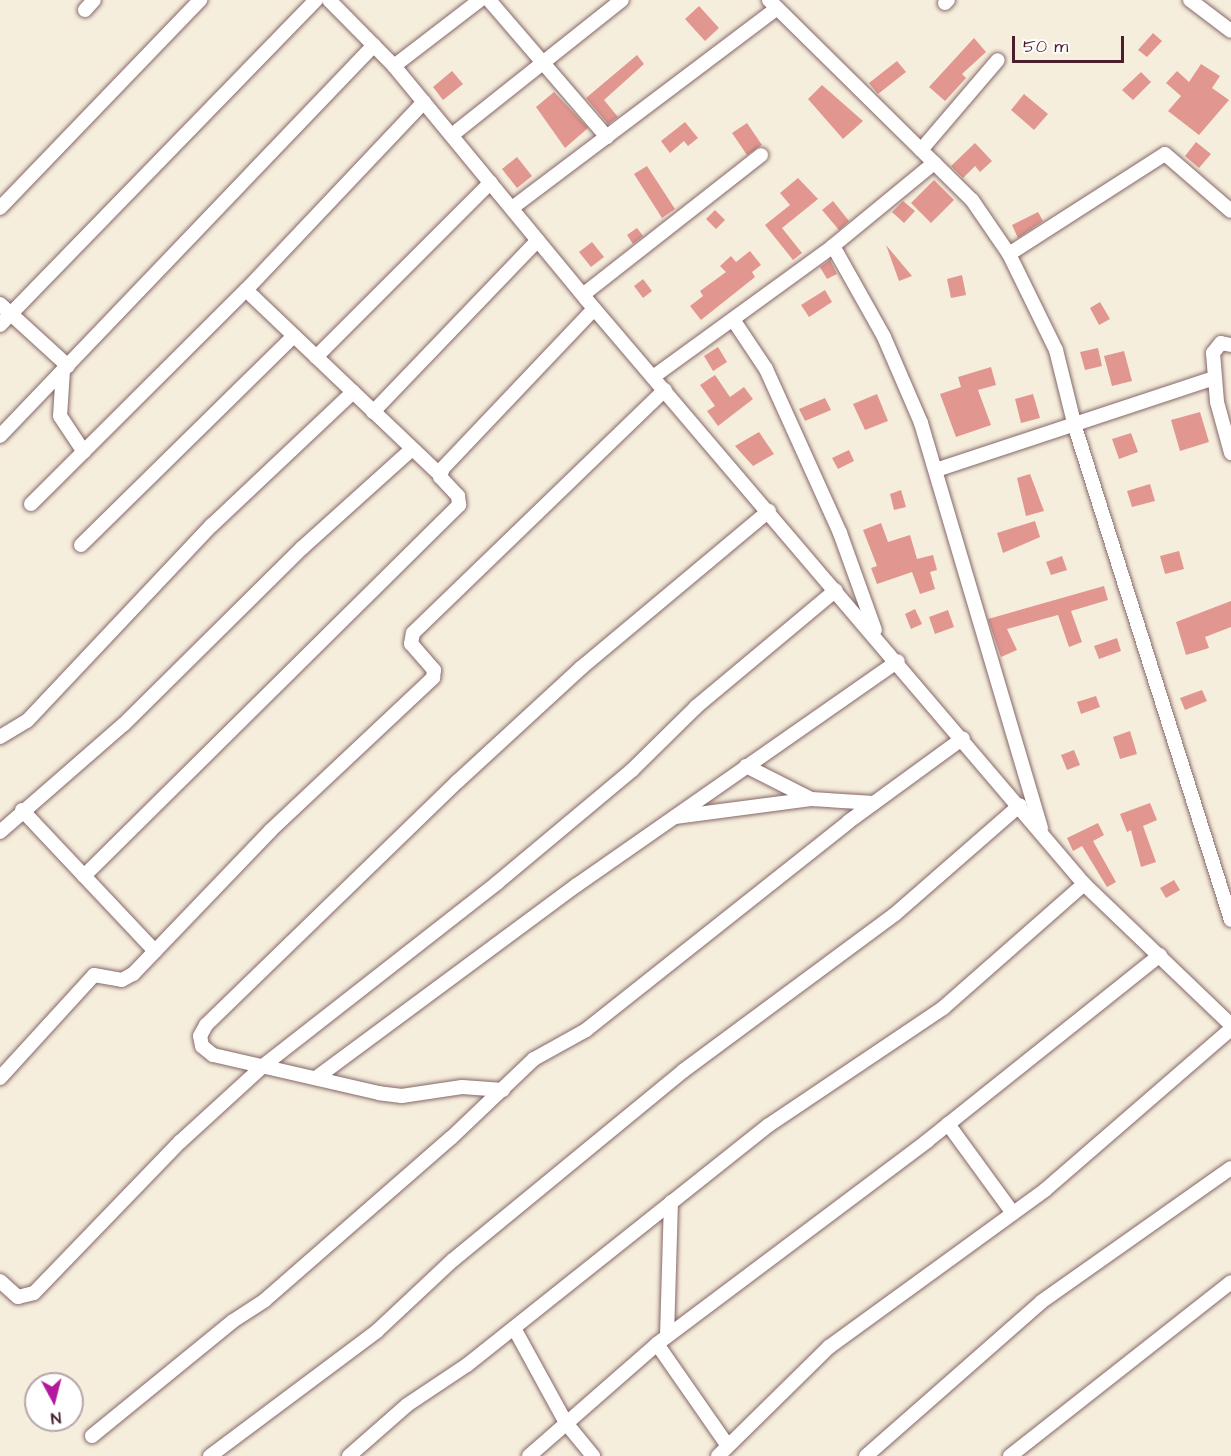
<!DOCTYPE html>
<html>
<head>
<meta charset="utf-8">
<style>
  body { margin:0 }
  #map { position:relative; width:1231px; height:1456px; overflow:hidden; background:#f6eedc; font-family:"Architects Daughter",sans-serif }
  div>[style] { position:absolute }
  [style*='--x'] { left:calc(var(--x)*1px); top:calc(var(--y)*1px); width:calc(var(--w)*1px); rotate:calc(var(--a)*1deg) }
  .building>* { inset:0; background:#e29690 }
  .roads { filter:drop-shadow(0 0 2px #866769) drop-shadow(0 0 2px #866769) }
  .street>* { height:14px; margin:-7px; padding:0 7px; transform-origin:7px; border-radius:7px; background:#fff }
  span { translate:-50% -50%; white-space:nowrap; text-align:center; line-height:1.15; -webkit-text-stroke:4.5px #fff; paint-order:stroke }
  .north { position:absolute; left:24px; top:1372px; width:60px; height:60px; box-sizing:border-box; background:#fff; border:2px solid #b7a5aa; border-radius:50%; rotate:173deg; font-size:16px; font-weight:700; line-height:24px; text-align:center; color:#4a1f2b }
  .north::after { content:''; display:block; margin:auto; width:21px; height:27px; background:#b5179e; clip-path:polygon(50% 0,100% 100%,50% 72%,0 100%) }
  .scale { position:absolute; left:1012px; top:36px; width:112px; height:27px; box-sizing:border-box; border:3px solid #4a1f2b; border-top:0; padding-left:8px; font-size:18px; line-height:21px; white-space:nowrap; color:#4a1f2b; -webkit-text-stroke:4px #fff; paint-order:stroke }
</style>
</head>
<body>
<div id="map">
  <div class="building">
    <i style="clip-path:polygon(699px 6px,719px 28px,705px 41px,685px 19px)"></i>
    <i style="clip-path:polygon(1153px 33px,1162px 41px,1147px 57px,1138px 50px)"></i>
    <i style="clip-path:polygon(974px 38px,986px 52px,962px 74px,966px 78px,945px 101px,929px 87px)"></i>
    <i style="clip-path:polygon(637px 55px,644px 64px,604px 100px,618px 117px,608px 124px,586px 98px)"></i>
    <i style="clip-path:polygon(897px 61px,906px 72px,878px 94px,869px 83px)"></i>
    <i style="clip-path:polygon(1201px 64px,1220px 76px,1212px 88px,1229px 100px,1199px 135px,1168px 111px,1181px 96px,1166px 83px,1177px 71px,1189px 82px)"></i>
    <i style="clip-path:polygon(452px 71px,463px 84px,443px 100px,433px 87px)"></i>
    <i style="clip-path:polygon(1141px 72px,1151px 82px,1133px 100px,1122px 90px)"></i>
    <i style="clip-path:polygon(822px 85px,863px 121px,843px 139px,808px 99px)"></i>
    <i style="clip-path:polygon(554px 92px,588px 128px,565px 148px,536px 107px)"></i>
    <i style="clip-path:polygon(1024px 94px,1048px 114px,1034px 130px,1011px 110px)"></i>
    <i style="clip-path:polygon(685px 122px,698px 138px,688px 146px,684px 141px,670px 153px,661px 141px)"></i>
    <i style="clip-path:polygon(747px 123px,762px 145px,747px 155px,732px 133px)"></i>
    <i style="clip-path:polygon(1196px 142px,1211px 154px,1199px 168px,1185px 156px)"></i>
    <i style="clip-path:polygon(975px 143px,992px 161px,980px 172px,975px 166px,963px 178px,951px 166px)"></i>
    <i style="clip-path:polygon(517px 157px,532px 176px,517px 188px,502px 169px)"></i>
    <i style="clip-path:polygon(647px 166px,675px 209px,662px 218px,634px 174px)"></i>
    <i style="clip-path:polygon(798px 178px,818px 199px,782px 228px,802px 253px,793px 260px,765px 225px,790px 205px,780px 193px)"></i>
    <i style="clip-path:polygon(934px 180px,954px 200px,931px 223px,911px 203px)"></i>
    <i style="clip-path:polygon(833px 201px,849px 221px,839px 230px,822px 210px)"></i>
    <i style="clip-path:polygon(903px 201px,915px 211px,904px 223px,892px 212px)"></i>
    <i style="clip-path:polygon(715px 210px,725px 220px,716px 229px,706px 219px)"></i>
    <i style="clip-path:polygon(1038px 212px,1043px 221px,1018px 238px,1012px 225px)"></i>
    <i style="clip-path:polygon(637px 228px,643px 236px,633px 244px,627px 235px)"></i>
    <i style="clip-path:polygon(592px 242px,604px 257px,591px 267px,579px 252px)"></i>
    <i style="clip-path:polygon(886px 245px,912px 276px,899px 281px)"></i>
    <i style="clip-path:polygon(750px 251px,761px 265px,752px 272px,755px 277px,701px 320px,690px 306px,703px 296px,700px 291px,726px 272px,720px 266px,731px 256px,736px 262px)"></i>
    <i style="clip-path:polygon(830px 260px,837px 274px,827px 279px,820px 267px)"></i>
    <i style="clip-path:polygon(962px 275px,966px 295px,951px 298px,947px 279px)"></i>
    <i style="clip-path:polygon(643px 279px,652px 291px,643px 298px,634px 286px)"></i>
    <i style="clip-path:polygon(825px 290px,832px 302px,809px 317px,801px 305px)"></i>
    <i style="clip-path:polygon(1100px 302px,1110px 319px,1099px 325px,1090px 308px)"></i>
    <i style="clip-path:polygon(718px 347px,727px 362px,713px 371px,704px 356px)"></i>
    <i style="clip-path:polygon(1098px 348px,1102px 366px,1085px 370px,1080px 352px)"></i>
    <i style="clip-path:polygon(1124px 351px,1132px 381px,1112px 386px,1104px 356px)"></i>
    <i style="clip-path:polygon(991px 367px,996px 385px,978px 390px,991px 425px,956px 437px,940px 394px,961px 387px,958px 377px)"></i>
    <i style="clip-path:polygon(715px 375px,730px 397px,744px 387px,753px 399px,718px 426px,707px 411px,715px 406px,700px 385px)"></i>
    <i style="clip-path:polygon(877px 394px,888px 421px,865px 430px,853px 404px)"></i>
    <i style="clip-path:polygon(1033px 394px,1040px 418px,1021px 423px,1015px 399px)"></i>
    <i style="clip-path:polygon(825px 398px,831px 410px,805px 421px,799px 409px)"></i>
    <i style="clip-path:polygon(1200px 412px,1209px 442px,1180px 451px,1171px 420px)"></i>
    <i style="clip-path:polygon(759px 432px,774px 454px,753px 466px,735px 446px)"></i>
    <i style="clip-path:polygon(1131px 433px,1138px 452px,1119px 459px,1112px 439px)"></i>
    <i style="clip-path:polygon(849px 450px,854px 461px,838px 469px,832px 458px)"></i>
    <i style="clip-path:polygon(1030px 474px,1044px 511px,1026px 516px,1017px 478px)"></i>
    <i style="clip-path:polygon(1150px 484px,1155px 501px,1132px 507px,1127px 491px)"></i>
    <i style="clip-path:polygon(901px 490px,906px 507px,894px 510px,890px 494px)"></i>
    <i style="clip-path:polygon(1035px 521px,1040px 537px,1003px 553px,997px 533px)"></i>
    <i style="clip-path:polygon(881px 523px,888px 542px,910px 535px,917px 559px,933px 555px,937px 570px,930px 572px,935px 589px,920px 594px,912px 572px,877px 584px,871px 568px,877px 566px,863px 530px)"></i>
    <i style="clip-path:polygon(1179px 551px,1184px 569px,1165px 574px,1160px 556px)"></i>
    <i style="clip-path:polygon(1062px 556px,1067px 570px,1051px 575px,1046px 562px)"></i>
    <i style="clip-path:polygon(1104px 586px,1108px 600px,1071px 611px,1082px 642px,1069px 647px,1058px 615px,1007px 629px,1017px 650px,1001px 657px,988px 619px)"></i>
    <i style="clip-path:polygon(1231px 601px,1231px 627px,1205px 637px,1209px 648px,1186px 655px,1176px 622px)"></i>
    <i style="clip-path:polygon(915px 609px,922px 624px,911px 629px,905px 614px)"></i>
    <i style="clip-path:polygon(948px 610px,954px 627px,935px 634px,929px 617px)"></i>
    <i style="clip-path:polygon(1117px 638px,1121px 651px,1099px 659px,1094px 646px)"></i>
    <i style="clip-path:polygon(1202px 690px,1207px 701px,1185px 710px,1180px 698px)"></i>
    <i style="clip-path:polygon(1096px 696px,1100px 707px,1081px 714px,1077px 702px)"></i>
    <i style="clip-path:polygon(1130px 731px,1137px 754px,1120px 759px,1113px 737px)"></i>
    <i style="clip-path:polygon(1074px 750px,1080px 765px,1067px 770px,1061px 755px)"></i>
    <i style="clip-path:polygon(1150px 803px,1157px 820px,1143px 826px,1156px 862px,1141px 867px,1131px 830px,1127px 832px,1120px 814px)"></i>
    <i style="clip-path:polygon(1098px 823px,1104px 835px,1093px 841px,1116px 882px,1107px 887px,1082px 846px,1073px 851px,1067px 838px)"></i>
    <i style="clip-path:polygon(1174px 880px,1180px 890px,1166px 898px,1160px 888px)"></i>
  </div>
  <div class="roads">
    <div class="street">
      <i style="--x:329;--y:0;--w:93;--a:45.4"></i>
      <i style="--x:394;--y:66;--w:302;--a:50.5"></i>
      <i style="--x:586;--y:299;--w:768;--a:49.59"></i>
      <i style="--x:1084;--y:884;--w:204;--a:43.8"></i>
      <i style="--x:489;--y:0;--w:181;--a:49.3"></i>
      <i style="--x:769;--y:0;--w:285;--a:44.6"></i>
      <i style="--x:972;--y:200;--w:65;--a:55.6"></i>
      <i style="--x:1009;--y:254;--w:107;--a:63.9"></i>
      <i style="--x:1056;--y:350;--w:79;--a:76.1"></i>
      <i style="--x:1075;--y:427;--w:517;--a:72.44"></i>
      <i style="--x:1190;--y:0;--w:51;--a:37.1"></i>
      <i style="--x:945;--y:3;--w:4;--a:-45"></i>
      <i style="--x:85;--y:10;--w:13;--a:-48"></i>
      <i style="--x:394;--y:66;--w:108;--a:-37.5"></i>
      <i style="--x:452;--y:135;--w:217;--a:-38.5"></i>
      <i style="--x:921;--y:150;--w:118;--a:-49.5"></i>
      <i style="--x:0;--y:208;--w:289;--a:-46.1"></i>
      <i style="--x:512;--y:208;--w:332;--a:-37"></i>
      <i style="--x:833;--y:246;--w:104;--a:60.7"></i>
      <i style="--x:884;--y:337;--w:94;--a:66.7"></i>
      <i style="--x:921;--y:423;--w:423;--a:73.5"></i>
      <i style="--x:1009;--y:254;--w:185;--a:-32.7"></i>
      <i style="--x:1165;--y:154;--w:87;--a:40.8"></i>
      <i style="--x:246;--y:290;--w:268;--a:43.6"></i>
      <i style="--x:584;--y:294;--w:225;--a:-38.1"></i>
      <i style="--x:0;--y:304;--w:92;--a:42.4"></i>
      <i style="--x:734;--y:321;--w:58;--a:56.3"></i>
      <i style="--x:766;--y:369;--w:180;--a:65.7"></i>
      <i style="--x:840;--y:533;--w:103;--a:70.2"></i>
      <i style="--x:0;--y:325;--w:453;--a:-45.8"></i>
      <i style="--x:1231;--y:345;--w:10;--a:-169"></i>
      <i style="--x:1221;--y:343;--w:13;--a:129"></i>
      <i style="--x:1213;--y:353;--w:49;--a:85.3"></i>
      <i style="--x:1217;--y:402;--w:53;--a:74.6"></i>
      <i style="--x:316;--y:357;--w:247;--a:-45"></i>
      <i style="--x:63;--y:370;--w:46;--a:93.7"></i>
      <i style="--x:60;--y:416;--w:43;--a:56.3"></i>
      <i style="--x:653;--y:377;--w:223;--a:-36"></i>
      <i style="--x:833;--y:246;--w:131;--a:-39.4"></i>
      <i style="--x:373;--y:412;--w:238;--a:-46.2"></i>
      <i style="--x:0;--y:436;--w:541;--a:-46.27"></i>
      <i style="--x:936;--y:470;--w:293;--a:-18.3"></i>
      <i style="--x:31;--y:504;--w:303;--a:-44.9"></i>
      <i style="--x:246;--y:290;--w:259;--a:-46.6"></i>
      <i style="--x:81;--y:545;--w:298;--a:-44.5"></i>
      <i style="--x:0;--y:737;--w:31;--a:-31"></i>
      <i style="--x:27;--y:721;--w:270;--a:-46.7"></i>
      <i style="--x:212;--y:525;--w:194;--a:-43.3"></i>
      <i style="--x:746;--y:766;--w:73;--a:26.9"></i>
      <i style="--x:22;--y:810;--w:194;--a:46.7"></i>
      <i style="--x:675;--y:817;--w:137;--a:-7.5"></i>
      <i style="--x:811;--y:799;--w:63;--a:3.6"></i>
      <i style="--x:0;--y:832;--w:164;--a:-41.1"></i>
      <i style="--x:124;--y:724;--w:250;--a:-44.7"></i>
      <i style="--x:302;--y:548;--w:148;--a:-42"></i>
      <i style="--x:84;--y:876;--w:528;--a:-44.69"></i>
      <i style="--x:459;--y:505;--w:9;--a:-96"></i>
      <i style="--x:458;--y:496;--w:26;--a:-133"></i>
      <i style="--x:440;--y:477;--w:9;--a:-72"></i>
      <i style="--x:443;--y:468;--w:219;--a:-46.5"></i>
      <i style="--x:0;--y:1078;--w:139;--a:-47.6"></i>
      <i style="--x:94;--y:975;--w:28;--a:10"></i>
      <i style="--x:122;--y:980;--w:13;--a:-29"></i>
      <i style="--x:133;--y:974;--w:198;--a:-46.2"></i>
      <i style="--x:270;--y:831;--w:224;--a:-43.2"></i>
      <i style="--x:433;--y:678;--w:8;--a:-83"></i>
      <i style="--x:434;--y:670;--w:35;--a:-131"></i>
      <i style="--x:411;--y:644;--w:11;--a:-80"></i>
      <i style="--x:413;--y:633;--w:350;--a:-44"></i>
      <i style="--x:316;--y:1078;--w:325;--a:-36.5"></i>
      <i style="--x:577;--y:885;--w:391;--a:-34.9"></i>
      <i style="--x:503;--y:1090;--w:41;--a:-175.8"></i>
      <i style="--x:462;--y:1087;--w:61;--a:171.5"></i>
      <i style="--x:402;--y:1096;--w:23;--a:-173"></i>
      <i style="--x:379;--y:1093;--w:170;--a:-167.1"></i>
      <i style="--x:213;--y:1055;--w:14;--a:-141"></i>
      <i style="--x:202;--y:1046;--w:10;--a:-101"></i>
      <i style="--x:200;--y:1036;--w:13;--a:-61"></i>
      <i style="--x:206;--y:1025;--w:351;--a:-44.1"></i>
      <i style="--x:458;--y:781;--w:167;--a:-42.6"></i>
      <i style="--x:581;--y:668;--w:245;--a:-39.9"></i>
      <i style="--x:948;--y:1124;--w:110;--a:53.9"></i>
      <i style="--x:0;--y:1281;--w:24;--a:42"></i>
      <i style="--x:18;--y:1297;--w:16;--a:-14"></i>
      <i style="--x:34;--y:1293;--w:211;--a:-46"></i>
      <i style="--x:181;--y:1141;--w:111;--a:-42.4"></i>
      <i style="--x:263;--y:1066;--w:297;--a:-38"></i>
      <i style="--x:497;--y:883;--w:176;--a:-39.9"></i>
      <i style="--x:632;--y:770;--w:90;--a:-44.5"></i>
      <i style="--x:696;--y:707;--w:182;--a:-39.9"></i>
      <i style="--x:514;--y:1328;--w:108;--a:61.3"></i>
      <i style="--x:566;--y:1423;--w:43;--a:50.7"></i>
      <i style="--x:667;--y:1336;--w:134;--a:-88.3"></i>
      <i style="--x:657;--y:1344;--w:124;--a:55.2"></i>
      <i style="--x:92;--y:1436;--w:182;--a:-39.2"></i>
      <i style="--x:233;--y:1321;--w:38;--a:-33"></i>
      <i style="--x:265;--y:1300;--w:247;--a:-41.1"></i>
      <i style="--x:451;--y:1138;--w:115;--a:-43.6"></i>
      <i style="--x:534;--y:1059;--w:60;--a:-29.1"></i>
      <i style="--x:586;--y:1030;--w:335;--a:-38.4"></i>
      <i style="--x:848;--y:822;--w:142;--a:-36.1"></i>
      <i style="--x:210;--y:1456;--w:209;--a:-36.8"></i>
      <i style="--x:377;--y:1331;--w:104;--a:-43.1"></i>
      <i style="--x:453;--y:1260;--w:298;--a:-39.4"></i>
      <i style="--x:683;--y:1071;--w:262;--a:-36.5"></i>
      <i style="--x:894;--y:915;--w:167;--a:-41.1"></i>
      <i style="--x:349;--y:1456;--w:77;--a:-41.3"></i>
      <i style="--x:407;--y:1405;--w:72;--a:-33.7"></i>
      <i style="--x:467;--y:1365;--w:386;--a:-38.5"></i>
      <i style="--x:769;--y:1125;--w:210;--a:-33.9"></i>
      <i style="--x:943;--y:1008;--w:188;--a:-41.3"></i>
      <i style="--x:529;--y:1456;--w:170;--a:-41.2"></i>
      <i style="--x:657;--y:1344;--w:338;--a:-36.9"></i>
      <i style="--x:927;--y:1141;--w:298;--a:-38.6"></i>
      <i style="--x:718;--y:1456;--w:156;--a:-44.5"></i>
      <i style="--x:829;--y:1347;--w:267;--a:-36"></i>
      <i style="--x:1045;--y:1190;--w:246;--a:-40.9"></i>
      <i style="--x:866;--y:1456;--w:233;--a:-41.3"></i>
      <i style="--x:1041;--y:1302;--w:232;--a:-35.2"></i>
      <i style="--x:1010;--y:1456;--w:281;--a:-38.2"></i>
    </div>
  </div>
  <div class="north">N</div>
  <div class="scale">50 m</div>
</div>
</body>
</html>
